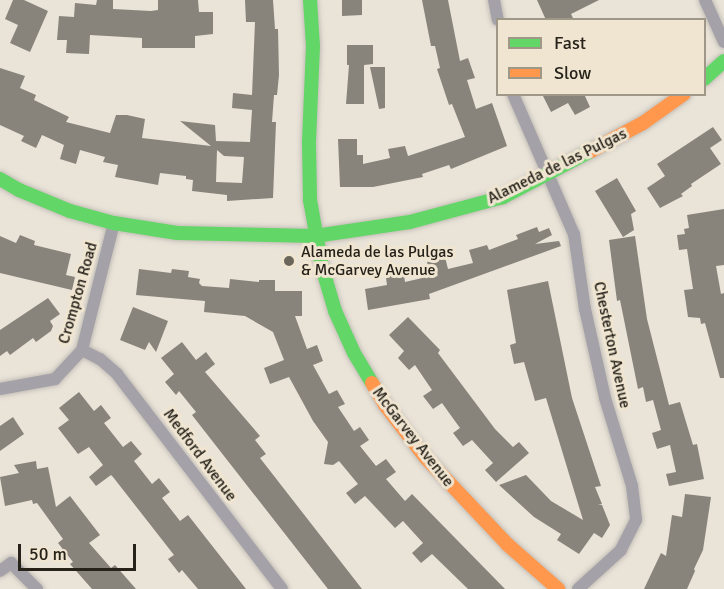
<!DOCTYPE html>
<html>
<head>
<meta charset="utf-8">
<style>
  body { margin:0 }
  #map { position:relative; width:724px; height:589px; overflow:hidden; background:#e9e3d8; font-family:Signika,sans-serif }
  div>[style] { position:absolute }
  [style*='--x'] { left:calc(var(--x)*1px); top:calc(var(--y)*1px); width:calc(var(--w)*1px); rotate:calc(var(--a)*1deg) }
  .building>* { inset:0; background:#88847c }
  .roads { filter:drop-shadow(0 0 2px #c4bfb7) drop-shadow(0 0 2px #c4bfb7) }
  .street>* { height:12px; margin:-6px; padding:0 6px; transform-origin:6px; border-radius:6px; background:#a4a2a8 }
  .fast>* { height:14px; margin:-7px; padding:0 7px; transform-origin:7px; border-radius:7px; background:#63d668 }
  .slow>* { height:14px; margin:-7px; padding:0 7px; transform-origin:7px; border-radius:7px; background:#ff974d }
  .dots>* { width:16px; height:16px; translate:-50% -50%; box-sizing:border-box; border:3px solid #f0e5d1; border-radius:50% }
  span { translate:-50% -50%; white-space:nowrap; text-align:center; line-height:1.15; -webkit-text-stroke:6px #f0e5d1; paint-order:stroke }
  .street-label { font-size:16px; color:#26221a }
  .poi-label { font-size:16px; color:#26221a }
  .left { translate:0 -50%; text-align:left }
  .legend { position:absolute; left:496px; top:18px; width:210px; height:78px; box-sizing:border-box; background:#f0e5d1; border:2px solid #9f9788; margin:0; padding:8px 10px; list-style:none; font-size:18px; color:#26221a }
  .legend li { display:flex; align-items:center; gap:12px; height:30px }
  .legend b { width:30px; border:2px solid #9f9788 }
  .scale { position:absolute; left:18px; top:544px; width:118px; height:27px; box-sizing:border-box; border:3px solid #26221a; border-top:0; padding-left:8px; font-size:18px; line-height:21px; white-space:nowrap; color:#26221a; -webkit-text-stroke:4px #f0e5d1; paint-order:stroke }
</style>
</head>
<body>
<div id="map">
  <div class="building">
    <i style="clip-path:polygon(13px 0,24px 0,48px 11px,30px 52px,10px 43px,18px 25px,5px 19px)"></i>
    <i style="clip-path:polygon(97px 0,113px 0,113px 9px,151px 11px,158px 10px,158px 0,198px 0,199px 12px,213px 12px,213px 34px,195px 36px,195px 48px,142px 48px,142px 38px,90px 35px,89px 54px,66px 53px,67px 40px,57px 40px,59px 16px,74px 17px,75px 3px,96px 5px)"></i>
    <i style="clip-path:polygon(evenodd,245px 0,273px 0,275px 29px,278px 29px,279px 75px,277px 95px,274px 95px,272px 122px,276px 122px,273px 198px,227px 201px,227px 195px,192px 191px,193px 180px,186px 179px,186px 176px,160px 173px,158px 185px,115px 177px,118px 165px,103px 162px,105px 157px,80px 150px,76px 164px,60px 159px,64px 145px,42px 135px,36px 148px,21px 141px,24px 136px,0 125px,0 68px,25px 76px,20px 88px,36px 95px,34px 100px,69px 117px,66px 122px,110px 133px,116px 115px,127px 115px,145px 119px,142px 138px,211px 146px,180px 121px,215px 125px,216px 141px,250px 142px,252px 110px,232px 108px,233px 93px,252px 95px,255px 22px,246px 22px,245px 0,217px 150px,224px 156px,244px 157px,242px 183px,216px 182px,217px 150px)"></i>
    <i style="clip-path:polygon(342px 0,362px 0,362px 15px,342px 16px)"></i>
    <i style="clip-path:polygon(422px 0,448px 0,460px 61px,468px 58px,475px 78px,467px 80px,476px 109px,492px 103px,507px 146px,451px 169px,449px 165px,422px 174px,423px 177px,373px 187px,340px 187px,338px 139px,357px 139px,357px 155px,363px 155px,363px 164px,390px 158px,388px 149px,405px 146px,408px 156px,465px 137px,452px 104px,449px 105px,437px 69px,440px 68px,435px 46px,431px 46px)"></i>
    <i style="clip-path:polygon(537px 0,599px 0,571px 14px,574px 20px,546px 20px)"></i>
    <i style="clip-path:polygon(347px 45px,373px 45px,373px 64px,364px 65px,364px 104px,346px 104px,349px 65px,347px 65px)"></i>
    <i style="clip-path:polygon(370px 67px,385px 67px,385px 108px,379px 109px)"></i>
    <i style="clip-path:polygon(542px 94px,584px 94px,590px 107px,575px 115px,568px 103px,551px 112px)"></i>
    <i style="clip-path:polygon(713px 127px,722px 140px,710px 148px,721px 164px,691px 184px,692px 186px,681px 194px,683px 196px,660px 208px,647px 188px,665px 176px,657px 164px)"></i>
    <i style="clip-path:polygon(617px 178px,636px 211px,631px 214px,634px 230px,623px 237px,595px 191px)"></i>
    <i style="clip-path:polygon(724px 209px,724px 265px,716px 266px,721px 294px,724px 293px,724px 378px,720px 378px,705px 323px,701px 324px,700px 318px,688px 317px,684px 290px,693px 289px,687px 249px,679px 250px,677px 235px,685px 234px,684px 229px,689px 228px,687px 215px)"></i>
    <i style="clip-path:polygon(537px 227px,539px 232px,549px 228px,552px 235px,535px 244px,559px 241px,561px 246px,429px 294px,430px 299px,368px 310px,365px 289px,387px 285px,385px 270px,403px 267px,405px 282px,431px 276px,427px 262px,445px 257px,448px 269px,473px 263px,469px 250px,487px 245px,489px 250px,518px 239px,516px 235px)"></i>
    <i style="clip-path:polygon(20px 235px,35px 241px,34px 245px,71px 254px,66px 275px,75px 277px,72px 290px,0 273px,0 236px,16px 243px)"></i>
    <i style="clip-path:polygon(635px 236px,647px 319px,669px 405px,680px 402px,693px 445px,697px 444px,704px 479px,669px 486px,666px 474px,676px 472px,670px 445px,657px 449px,652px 433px,661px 430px,653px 400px,646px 402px,643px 387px,638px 389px,620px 300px,617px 301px,609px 240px)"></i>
    <i style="clip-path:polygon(139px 269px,171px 273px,172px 269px,189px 271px,188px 277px,200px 279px,199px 283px,202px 286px,229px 288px,230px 279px,259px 282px,259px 280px,275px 280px,275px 291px,302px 291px,302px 316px,295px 316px,307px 349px,317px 345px,323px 361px,313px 365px,329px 394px,337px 390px,345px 404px,338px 407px,354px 431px,360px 427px,369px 440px,360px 446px,376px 466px,386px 459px,396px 472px,386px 479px,405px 501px,412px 494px,505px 589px,468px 589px,432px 554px,421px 563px,412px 553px,423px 543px,403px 521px,395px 528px,365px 496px,355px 504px,346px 493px,358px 484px,339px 461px,333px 465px,324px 464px,328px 442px,313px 421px,289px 377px,270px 384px,264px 368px,284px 360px,273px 332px,245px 316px,204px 312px,205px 301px,136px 295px)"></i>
    <i style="clip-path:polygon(548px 281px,572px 398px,601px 486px,595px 487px,602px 504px,598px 505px,602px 505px,610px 525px,602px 538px,594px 533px,579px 554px,557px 540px,561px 534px,534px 517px,499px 485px,526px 475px,551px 501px,583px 520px,546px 398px,535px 401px,524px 362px,514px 364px,510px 345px,516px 343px,507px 290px)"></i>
    <i style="clip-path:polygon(48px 298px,60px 314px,50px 321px,53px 326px,51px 331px,36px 342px,33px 338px,10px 355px,7px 351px,0 356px,0 330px)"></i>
    <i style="clip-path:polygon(133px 307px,168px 321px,156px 352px,149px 342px,145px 350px,120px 340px)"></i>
    <i style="clip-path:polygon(408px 317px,440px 350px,438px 353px,495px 429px,513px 447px,519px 442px,529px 453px,496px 482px,485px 470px,493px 463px,472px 440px,463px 446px,453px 433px,460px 428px,442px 403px,433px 409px,423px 396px,432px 390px,415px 365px,409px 370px,398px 358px,404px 351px,389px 335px)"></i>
    <i style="clip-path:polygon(182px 342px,196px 360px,206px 352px,215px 364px,205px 372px,260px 436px,255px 440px,266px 454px,260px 458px,362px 589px,328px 589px,192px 415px,196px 412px,179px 391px,176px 395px,165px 382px,174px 374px,161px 358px)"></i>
    <i style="clip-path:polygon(79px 392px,94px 411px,101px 405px,111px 418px,104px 423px,123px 447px,131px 441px,142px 454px,134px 461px,152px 484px,159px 478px,170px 492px,162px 498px,180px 521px,188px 515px,246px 589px,198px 589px,182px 570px,179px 573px,168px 559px,174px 555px,113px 477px,111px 475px,96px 486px,89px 477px,103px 465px,89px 447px,78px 454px,58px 428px,69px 420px,59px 408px)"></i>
    <i style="clip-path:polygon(13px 417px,24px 434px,0 451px,0 426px)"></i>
    <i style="clip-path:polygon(36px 461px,37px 469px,48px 467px,56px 507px,70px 496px,100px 535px,89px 543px,111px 568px,115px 565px,136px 589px,92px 589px,70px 564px,73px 562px,58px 543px,63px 539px,37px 503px,33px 504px,32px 500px,5px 506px,0 477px,19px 473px,14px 465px)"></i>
    <i style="clip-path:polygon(685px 494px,711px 497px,703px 550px,694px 569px,695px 571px,687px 589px,644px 589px,661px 553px,666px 556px,672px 515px,682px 517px)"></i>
  </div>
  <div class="roads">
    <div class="street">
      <i style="--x:494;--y:0;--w:20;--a:79"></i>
      <i style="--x:705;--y:0;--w:46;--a:65.7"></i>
      <i style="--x:513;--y:94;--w:153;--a:66.5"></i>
      <i style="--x:574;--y:234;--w:76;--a:81.7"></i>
      <i style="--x:585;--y:309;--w:91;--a:77.3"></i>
      <i style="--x:605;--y:398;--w:92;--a:72.9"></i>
      <i style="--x:632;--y:486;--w:34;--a:83"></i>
      <i style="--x:636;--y:520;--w:34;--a:117"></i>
      <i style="--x:621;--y:550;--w:58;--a:137.8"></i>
      <i style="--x:82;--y:350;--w:20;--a:27"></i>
      <i style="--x:100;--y:359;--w:23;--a:41"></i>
      <i style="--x:117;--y:374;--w:271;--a:52.5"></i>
      <i style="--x:0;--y:389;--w:56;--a:-10.3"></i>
      <i style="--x:55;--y:379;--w:40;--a:-47"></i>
      <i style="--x:82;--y:350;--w:131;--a:-75.9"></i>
      <i style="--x:0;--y:571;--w:14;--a:-36"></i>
      <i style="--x:11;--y:563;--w:37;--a:45"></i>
    </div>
    <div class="fast">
      <i style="--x:310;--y:0;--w:46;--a:86.3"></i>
      <i style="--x:313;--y:46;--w:96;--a:92.4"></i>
      <i style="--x:309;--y:142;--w:58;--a:89"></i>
      <i style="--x:310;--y:200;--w:68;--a:79.8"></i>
      <i style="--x:322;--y:267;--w:46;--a:73.5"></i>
      <i style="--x:335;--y:311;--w:46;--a:65.7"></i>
      <i style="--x:354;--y:353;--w:35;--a:59"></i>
      <i style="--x:704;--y:79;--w:27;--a:-42"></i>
      <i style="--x:0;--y:179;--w:22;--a:30"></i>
      <i style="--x:19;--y:190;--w:55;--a:22.4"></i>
      <i style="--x:70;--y:211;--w:46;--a:15.3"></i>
      <i style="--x:114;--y:223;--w:64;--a:9"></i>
      <i style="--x:177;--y:233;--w:138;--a:1.2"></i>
      <i style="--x:315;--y:236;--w:96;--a:-8.4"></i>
      <i style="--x:410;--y:222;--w:96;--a:-15"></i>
      <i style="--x:503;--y:197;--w:99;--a:-27.6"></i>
    </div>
    <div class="slow">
      <i style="--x:591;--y:151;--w:59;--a:-28.3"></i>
      <i style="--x:643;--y:123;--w:50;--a:-35.3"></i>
      <i style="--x:372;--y:383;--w:26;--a:59"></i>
      <i style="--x:385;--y:405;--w:66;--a:52.4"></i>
      <i style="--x:425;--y:457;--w:121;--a:46.7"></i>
      <i style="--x:508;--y:545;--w:67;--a:41.3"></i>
    </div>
  </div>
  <div class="dots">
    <i style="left:289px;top:261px;background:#6a665c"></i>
  </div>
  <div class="street-label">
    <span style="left:557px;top:166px;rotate:-26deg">Alameda de las Pulgas</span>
    <span style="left:78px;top:293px;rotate:-74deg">Crompton Road</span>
    <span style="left:612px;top:345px;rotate:78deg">Chesterton Avenue</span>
    <span style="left:413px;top:437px;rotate:52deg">McGarvey Avenue</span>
    <span style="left:200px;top:455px;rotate:53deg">Medford Avenue</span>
  </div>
  <div class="poi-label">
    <span class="left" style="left:301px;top:261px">Alameda de las Pulgas<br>&amp; McGarvey Avenue</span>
  </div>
  <ul class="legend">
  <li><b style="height:8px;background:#63d668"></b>Fast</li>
  <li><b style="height:8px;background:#ff974d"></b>Slow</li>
  </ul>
  <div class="scale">50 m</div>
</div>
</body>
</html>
